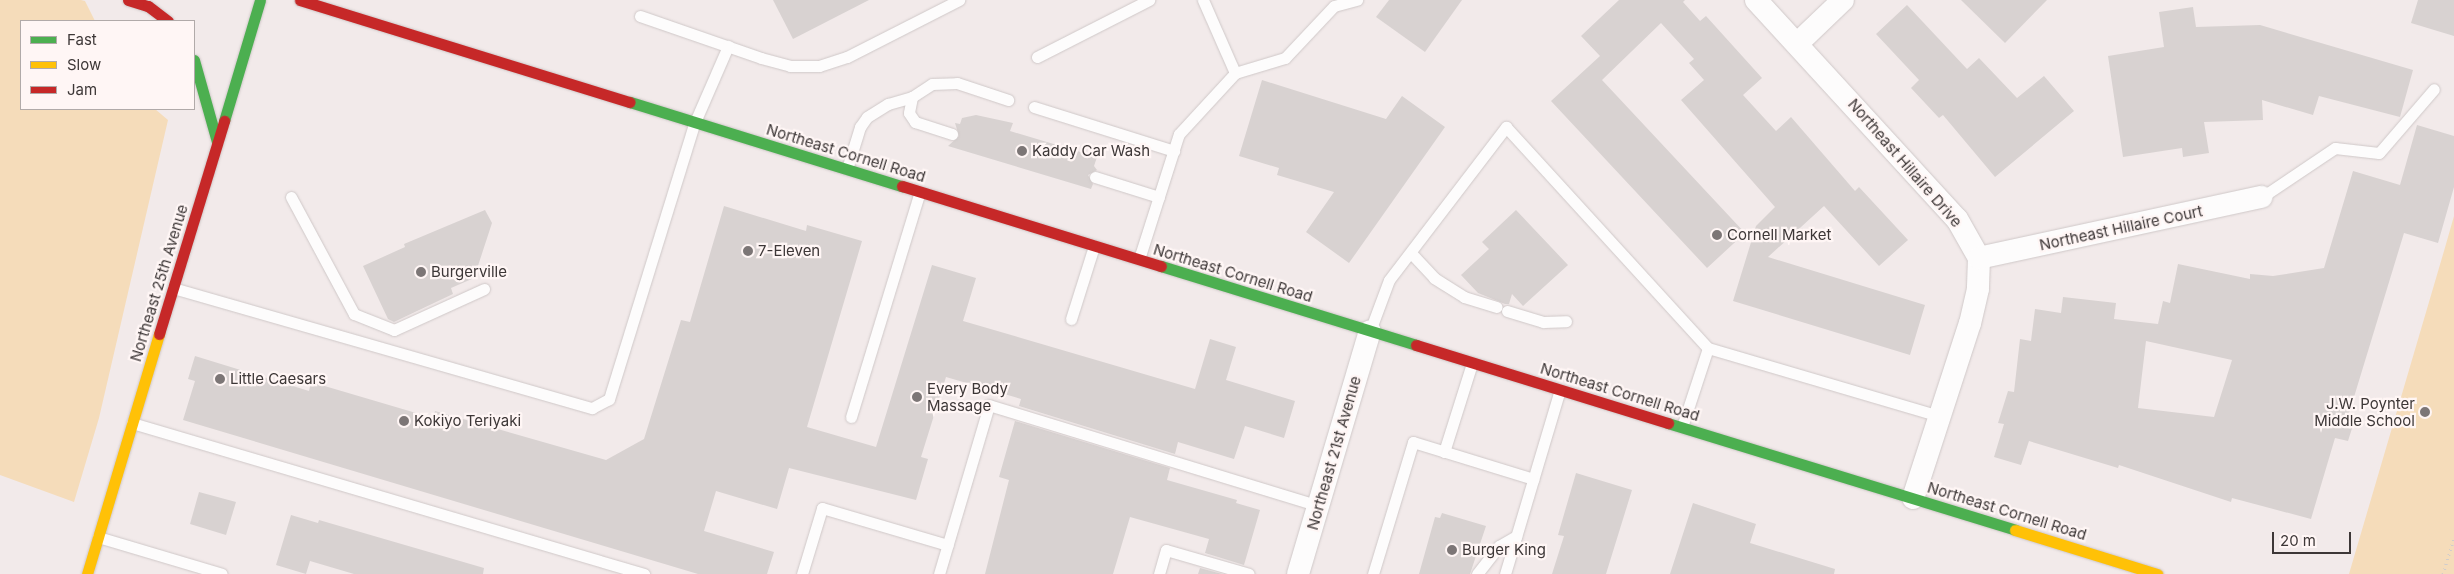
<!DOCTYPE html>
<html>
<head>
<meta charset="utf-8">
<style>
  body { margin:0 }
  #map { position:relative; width:2454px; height:574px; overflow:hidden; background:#f2eaea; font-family:Inter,sans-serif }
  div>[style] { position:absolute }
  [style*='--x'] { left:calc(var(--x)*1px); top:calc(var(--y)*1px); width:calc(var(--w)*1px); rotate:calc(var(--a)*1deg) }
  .green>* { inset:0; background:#f5dcba }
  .building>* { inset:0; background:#d8d2d1 }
  .path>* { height:3px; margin-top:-1.5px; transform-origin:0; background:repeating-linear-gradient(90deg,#d0cccc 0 1px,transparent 0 5px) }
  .roads { filter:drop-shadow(0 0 1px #cfc8c8) drop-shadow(0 0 1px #cfc8c8) }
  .lane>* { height:11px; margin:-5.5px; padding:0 5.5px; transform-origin:5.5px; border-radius:5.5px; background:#fdfcfc }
  .street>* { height:22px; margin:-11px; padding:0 11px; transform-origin:11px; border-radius:11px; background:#fdfcfc }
  .fast>* { height:11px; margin:-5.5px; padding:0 5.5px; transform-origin:5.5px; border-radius:5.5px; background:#4caf50 }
  .slow>* { height:11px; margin:-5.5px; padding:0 5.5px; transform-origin:5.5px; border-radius:5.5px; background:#ffc107 }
  .jam>* { height:11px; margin:-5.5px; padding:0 5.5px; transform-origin:5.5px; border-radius:5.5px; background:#c62828 }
  .dots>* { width:14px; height:14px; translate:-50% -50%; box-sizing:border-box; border:2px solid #fff6f5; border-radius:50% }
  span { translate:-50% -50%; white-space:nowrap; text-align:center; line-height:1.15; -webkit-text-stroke:4.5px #fff6f5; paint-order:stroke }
  .poi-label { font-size:15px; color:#3d3737 }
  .left { translate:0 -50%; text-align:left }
  .right { translate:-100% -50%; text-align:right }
  .street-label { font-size:15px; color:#3d3737 }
  .legend { position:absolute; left:20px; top:20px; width:175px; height:90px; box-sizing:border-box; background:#fff6f5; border:1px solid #b1aaa9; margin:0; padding:6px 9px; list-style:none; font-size:15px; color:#3d3737 }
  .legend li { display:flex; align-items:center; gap:10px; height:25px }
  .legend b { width:25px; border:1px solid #b1aaa9 }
  .scale { position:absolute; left:2272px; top:532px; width:79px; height:22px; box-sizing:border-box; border:2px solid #3d3737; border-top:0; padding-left:6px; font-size:15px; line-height:18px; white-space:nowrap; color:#3d3737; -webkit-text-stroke:4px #fff6f5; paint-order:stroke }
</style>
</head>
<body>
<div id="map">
  <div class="green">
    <i style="clip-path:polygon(0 0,81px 0,85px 1px,95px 21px,21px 21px,21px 109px,155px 109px,168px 120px,99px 418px,74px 502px,0 475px)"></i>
    <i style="clip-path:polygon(2454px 216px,2454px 574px,2349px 574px,2444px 251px)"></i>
  </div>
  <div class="building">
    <i style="clip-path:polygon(773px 0,869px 0,793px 39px)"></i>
    <i style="clip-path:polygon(1389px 0,1462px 0,1425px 52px,1376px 17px)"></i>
    <i style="clip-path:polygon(1619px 0,1685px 0,1683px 2px,1700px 21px,1706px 16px,1762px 78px,1743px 95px,1776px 131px,1791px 117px,1855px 191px,1859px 187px,1908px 240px,1879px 266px,1824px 206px,1768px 257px,1925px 305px,1910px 355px,1733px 301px,1756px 226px,1775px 207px,1681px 100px,1704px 80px,1689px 63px,1694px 59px,1661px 23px,1602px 80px,1745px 233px,1707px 268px,1551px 101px,1600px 56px,1581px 36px)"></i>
    <i style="clip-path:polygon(1961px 0,2047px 0,2005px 43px)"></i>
    <i style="clip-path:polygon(2418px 0,2454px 0,2454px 36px,2411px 23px)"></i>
    <i style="clip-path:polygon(1907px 5px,1967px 69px,1979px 58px,2017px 98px,2044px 76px,2074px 111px,1995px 177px,1943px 115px,1939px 118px,1911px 88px,1919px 80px,1876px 34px)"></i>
    <i style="clip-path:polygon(2193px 7px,2196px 27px,2260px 25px,2413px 70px,2400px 117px,2319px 96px,2313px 115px,2262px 100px,2263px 120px,2204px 122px,2209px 153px,2183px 157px,2182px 148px,2123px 157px,2108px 56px,2164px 47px,2159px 12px)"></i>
    <i style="clip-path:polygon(1262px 80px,1386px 119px,1402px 96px,1445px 127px,1349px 263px,1306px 232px,1334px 192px,1277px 175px,1279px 168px,1239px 156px)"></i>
    <i style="clip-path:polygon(976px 115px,1013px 123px,1010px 131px,1097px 157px,1094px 166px,1097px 170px,1088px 175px,1093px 184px,1091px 189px,948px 146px,959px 136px,955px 123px,960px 124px,962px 118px)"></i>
    <i style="clip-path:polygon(evenodd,2417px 125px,2454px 136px,2454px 187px,2438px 243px,2404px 233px,2347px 420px,2354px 422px,2348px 441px,2335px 438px,2311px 519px,2232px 498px,2231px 502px,2119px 465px,2118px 468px,2029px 441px,2021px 465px,1994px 457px,2004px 424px,1998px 423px,2008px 391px,2014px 392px,2020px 339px,2031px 341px,2035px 309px,2061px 313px,2063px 297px,2116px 303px,2114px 319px,2158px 324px,2163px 301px,2170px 303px,2178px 264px,2250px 279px,2250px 274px,2273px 276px,2324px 268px,2353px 171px,2400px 185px,2417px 125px,2146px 341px,2232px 360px,2214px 417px,2138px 408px,2146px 341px)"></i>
    <i style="clip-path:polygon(724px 206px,806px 231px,807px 225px,862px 241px,807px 427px,876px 447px,932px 265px,976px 278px,963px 321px,1195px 389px,1210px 339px,1236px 347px,1226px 380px,1295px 401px,1284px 438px,1245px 426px,1234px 459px,1178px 442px,1175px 454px,1019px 406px,1021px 399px,946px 377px,921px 457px,928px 459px,916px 500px,789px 468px,777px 509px,716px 491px,704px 531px,774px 552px,767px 574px,698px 574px,183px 420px,195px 381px,188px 379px,195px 356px,309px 391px,311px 382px,433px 418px,435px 411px,606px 460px,644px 439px,681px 320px,690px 322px)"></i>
    <i style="clip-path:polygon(485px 210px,492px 223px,474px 278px,451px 288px,453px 294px,417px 311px,394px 322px,388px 319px,363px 266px,405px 247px,404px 244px)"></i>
    <i style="clip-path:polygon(1516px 210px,1568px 265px,1523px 306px,1512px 294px,1509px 304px,1505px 304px,1478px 293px,1461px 275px,1489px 249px,1482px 242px)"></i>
    <i style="clip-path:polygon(1015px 421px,1170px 468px,1167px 480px,1237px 500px,1236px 503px,1260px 510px,1244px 565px,1205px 553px,1209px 539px,1130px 517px,1113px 574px,985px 574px,1009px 480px,999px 477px)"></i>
    <i style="clip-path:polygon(1576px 473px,1632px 490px,1606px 574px,1552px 574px,1564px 536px,1558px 535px)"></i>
    <i style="clip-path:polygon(199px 492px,236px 502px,226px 535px,190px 524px)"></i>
    <i style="clip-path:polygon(1693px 503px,1756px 524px,1750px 543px,1835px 569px,1834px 574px,1670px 574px)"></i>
    <i style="clip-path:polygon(1442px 513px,1486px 526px,1470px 574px,1419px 574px,1435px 517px,1440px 518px)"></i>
    <i style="clip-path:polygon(291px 515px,318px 523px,319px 520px,484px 568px,483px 574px,354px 574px,310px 561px,306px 574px,276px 565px)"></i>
    <i style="clip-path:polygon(1200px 568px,1222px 574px,1198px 574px)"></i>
  </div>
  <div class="path">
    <i style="--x:2443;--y:574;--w:38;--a:-73"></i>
  </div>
  <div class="roads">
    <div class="lane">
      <i style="--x:1203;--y:0;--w:80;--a:66.3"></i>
      <i style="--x:640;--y:16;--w:128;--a:19.1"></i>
      <i style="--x:761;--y:58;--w:30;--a:15"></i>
      <i style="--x:790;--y:66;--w:29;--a:0"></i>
      <i style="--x:819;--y:66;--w:29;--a:-18"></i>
      <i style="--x:847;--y:57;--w:126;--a:-27"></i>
      <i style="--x:1037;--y:57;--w:126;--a:-27"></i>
      <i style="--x:912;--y:97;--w:16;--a:101"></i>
      <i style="--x:909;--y:113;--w:11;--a:56"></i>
      <i style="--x:915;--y:122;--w:39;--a:18"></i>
      <i style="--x:1034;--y:107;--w:147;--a:17.4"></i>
      <i style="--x:847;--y:169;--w:44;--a:-72.8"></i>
      <i style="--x:860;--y:127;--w:12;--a:-55"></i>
      <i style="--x:867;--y:117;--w:25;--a:-32"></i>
      <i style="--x:888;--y:104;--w:25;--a:-16"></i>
      <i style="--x:912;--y:97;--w:24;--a:-33"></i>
      <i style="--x:932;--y:84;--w:25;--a:-2"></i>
      <i style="--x:957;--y:83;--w:54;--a:18.4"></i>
      <i style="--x:1095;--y:177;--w:67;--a:17.4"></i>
      <i style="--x:291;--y:197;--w:133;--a:61.7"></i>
      <i style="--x:354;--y:314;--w:43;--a:21.8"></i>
      <i style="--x:394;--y:330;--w:99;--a:-24.5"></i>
      <i style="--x:2262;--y:197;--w:88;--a:-33.9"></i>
      <i style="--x:2335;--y:148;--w:44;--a:6.5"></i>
      <i style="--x:2379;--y:153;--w:84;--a:-49.3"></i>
      <i style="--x:1411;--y:253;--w:34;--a:47"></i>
      <i style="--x:1434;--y:278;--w:36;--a:32"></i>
      <i style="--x:1464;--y:297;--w:34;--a:17"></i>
      <i style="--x:1139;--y:259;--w:131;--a:-72.3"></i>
      <i style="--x:1179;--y:134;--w:83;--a:-47.4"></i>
      <i style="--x:1235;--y:73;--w:52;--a:-16.7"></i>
      <i style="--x:1285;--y:58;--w:71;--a:-46.7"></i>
      <i style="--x:1334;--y:6;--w:24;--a:-15"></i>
      <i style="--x:173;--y:288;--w:436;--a:16"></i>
      <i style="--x:592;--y:408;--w:19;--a:-28"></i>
      <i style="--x:609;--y:399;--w:290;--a:-72.8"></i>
      <i style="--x:695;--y:122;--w:83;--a:-66.5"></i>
      <i style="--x:1507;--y:311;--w:38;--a:17"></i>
      <i style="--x:1543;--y:322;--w:23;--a:-2"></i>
      <i style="--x:1071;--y:319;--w:77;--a:-72.5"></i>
      <i style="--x:1370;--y:331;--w:54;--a:-69.6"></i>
      <i style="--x:1389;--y:280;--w:193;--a:-52.6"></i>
      <i style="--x:1506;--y:127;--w:299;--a:47.6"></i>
      <i style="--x:1708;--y:348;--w:241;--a:16.4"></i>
      <i style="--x:851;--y:417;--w:235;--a:-73"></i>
      <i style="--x:132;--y:423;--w:534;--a:16.43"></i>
      <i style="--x:1682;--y:427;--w:83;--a:-71.8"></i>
      <i style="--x:1444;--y:452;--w:93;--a:-72.5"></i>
      <i style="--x:98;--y:537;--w:129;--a:16.6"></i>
      <i style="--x:802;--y:574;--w:69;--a:-73.1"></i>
      <i style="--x:822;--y:508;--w:131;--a:16.4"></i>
      <i style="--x:939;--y:574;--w:176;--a:-73.5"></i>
      <i style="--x:989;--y:405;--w:345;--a:17"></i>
      <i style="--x:1159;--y:574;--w:25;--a:-74"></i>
      <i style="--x:1166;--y:550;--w:86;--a:16.1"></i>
      <i style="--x:1373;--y:574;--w:138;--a:-73.1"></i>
      <i style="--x:1413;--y:442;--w:126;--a:17.1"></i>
      <i style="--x:1477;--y:574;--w:36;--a:-52"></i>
      <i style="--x:1499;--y:546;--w:20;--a:-30"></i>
      <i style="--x:1505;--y:574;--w:192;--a:-73.4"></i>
    </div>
    <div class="street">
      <i style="--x:1756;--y:0;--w:297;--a:47.5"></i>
      <i style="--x:1957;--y:219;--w:45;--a:60.6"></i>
      <i style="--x:1979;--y:258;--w:31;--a:92"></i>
      <i style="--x:1978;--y:289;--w:35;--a:103"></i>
      <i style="--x:1970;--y:323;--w:184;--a:108"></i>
      <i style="--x:1798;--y:43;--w:62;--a:-43.7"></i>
      <i style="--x:1979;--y:258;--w:289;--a:-12.2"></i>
      <i style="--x:1298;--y:574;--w:253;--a:-73.5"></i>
    </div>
    <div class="fast">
      <i style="--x:194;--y:60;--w:85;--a:74.3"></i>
      <i style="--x:630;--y:102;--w:285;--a:17.2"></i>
      <i style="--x:224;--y:121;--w:126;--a:-73.4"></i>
      <i style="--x:1161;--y:266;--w:267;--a:17.2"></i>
      <i style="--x:1668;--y:423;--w:363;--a:17.1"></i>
    </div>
    <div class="slow">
      <i style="--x:2015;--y:530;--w:149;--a:17.2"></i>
      <i style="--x:87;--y:574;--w:251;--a:-73.3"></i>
    </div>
    <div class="jam">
      <i style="--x:128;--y:0;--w:21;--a:17"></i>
      <i style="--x:148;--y:6;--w:25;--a:37"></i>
      <i style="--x:300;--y:0;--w:345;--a:17.2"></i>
      <i style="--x:902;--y:186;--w:271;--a:17.2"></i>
      <i style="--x:159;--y:334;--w:223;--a:-73"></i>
      <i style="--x:1416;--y:345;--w:264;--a:17.2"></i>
    </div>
  </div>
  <div class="dots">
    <i style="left:1022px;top:151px;background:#7c7676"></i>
    <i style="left:1717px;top:235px;background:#7c7676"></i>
    <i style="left:748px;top:251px;background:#7c7676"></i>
    <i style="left:421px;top:272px;background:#7c7676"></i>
    <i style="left:220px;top:379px;background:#7c7676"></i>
    <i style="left:917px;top:397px;background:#7c7676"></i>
    <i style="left:2425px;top:412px;background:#7c7676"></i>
    <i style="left:404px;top:421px;background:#7c7676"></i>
    <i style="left:1452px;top:550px;background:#7c7676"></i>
  </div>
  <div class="poi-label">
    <span class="left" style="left:1032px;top:151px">Kaddy Car Wash</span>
    <span class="left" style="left:1727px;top:235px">Cornell Market</span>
    <span class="left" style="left:758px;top:251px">7-Eleven</span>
    <span class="left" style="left:431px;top:272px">Burgerville</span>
    <span class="left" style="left:230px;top:379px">Little Caesars</span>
    <span class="left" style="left:927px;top:397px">Every Body<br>Massage</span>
    <span class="right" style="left:2415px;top:412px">J.W. Poynter<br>Middle School</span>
    <span class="left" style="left:414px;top:421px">Kokiyo Teriyaki</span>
    <span class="left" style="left:1462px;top:550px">Burger King</span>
  </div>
  <div class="street-label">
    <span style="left:846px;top:153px;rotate:17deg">Northeast Cornell Road</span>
    <span style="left:1905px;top:163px;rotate:49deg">Northeast Hillaire Drive</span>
    <span style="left:2121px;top:228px;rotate:-12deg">Northeast Hillaire Court</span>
    <span style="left:1233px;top:273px;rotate:17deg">Northeast Cornell Road</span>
    <span style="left:159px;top:283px;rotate:-73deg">Northeast 25th Avenue</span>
    <span style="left:1620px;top:392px;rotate:17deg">Northeast Cornell Road</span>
    <span style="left:1334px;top:453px;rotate:-74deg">Northeast 21st Avenue</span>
    <span style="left:2007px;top:511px;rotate:17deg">Northeast Cornell Road</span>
  </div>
  <ul class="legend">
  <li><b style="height:6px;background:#4caf50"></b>Fast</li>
  <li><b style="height:6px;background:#ffc107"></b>Slow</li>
  <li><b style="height:6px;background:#c62828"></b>Jam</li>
  </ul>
  <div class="scale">20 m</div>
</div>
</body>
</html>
